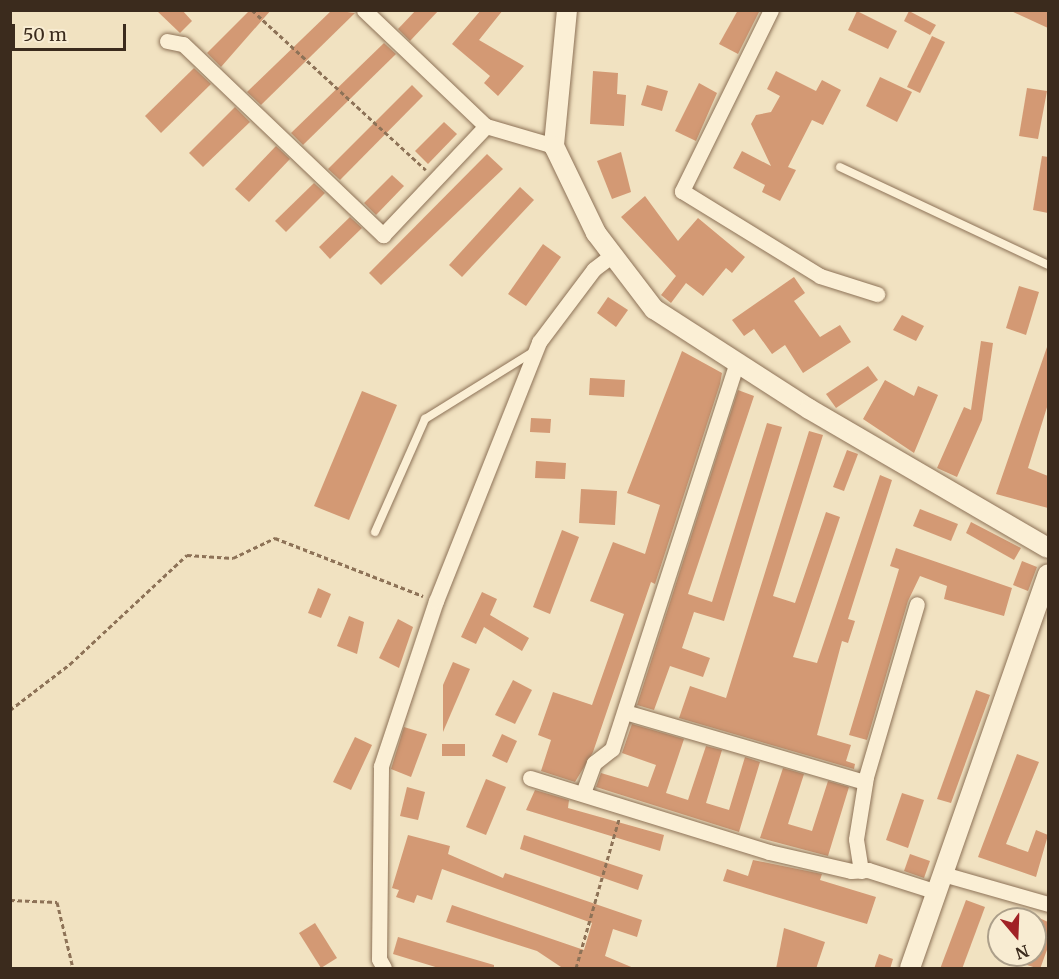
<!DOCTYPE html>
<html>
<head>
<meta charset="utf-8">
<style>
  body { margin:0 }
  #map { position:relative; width:1059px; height:979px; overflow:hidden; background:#f1e2c1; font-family:Merriweather,serif }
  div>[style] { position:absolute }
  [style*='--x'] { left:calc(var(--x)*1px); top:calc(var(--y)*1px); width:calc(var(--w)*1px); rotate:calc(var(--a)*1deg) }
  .building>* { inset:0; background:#d39974 }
  .path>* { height:3px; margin-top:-1.5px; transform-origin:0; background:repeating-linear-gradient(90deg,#8d7257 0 4.5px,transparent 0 7.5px) }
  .roads { filter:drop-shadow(0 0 2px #8d7257) drop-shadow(0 0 2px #8d7257) }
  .service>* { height:8px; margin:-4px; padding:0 4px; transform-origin:4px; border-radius:4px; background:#fbefd5 }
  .minor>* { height:15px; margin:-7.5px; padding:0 7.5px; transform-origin:7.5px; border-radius:7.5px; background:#fbefd5 }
  .tertiary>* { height:20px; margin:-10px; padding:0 10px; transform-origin:10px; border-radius:10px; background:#fbefd5 }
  span { translate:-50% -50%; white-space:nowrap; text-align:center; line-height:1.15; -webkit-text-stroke:5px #f8ecd2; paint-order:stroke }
  .frame { position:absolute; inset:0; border:12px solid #3b2b1d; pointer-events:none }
  .north { position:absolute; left:987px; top:907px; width:60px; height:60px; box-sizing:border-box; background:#f8ecd2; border:2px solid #ac9f8a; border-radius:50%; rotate:161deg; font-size:16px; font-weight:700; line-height:24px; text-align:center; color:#3b2b1d }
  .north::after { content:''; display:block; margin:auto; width:21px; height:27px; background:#a12226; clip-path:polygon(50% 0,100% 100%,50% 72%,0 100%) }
  .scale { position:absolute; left:12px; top:24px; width:114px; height:27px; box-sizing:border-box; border:3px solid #3b2b1d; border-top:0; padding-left:8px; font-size:18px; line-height:21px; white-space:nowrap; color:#3b2b1d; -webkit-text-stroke:4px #f8ecd2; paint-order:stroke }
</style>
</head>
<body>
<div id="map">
  <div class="building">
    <i style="clip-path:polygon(156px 10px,182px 10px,192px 21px,180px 33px)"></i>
    <i style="clip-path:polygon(250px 10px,271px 10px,221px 67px,207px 53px)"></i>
    <i style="clip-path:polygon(332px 10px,355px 13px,261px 105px,247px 92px)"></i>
    <i style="clip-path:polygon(416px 10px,439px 10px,410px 41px,398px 29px)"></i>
    <i style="clip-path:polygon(481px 10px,503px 10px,479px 40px,524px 66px,498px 96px,484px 83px,490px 76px,452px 44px)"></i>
    <i style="clip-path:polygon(738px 10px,760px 10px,738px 54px,719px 44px)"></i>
    <i style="clip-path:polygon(1009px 10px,1048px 10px,1048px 28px)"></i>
    <i style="clip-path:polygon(857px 11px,897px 31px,888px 49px,848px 30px)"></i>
    <i style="clip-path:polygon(909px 11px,936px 25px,930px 35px,904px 21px)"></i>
    <i style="clip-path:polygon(932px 36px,945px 42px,920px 93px,907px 87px)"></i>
    <i style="clip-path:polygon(384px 43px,396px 54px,303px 145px,291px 133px)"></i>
    <i style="clip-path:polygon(194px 68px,211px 84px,161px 133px,145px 116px)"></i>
    <i style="clip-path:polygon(593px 71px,618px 73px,617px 94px,626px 95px,624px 126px,590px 124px)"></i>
    <i style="clip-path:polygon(776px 71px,816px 91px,822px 80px,841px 90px,823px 125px,812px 120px,788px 167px,796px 170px,780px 201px,762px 192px,765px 185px,733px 168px,742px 151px,771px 166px,751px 124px,756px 115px,771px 112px,780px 96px,767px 89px)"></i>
    <i style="clip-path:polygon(880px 77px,912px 92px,897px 122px,866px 106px)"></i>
    <i style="clip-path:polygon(699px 83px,717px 93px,696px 141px,675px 131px)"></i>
    <i style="clip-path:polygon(412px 85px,423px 96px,340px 180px,328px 169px)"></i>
    <i style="clip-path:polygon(647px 85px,668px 91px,662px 111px,641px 105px)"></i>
    <i style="clip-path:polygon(1027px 88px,1047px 91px,1038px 139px,1019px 136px)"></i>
    <i style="clip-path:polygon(235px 107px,250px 122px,203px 167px,189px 153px)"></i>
    <i style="clip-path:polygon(444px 122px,457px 134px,428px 164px,415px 151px)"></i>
    <i style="clip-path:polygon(276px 146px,290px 159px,249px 202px,235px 189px)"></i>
    <i style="clip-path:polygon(621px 152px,631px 192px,612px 199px,597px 161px)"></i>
    <i style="clip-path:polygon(487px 154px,503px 169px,381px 285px,369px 273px)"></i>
    <i style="clip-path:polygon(1042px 156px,1048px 157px,1048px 213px,1033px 210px)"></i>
    <i style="clip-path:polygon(392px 175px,404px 186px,376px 215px,364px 203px)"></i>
    <i style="clip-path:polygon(314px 183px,325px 193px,286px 232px,275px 221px)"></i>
    <i style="clip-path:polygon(520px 187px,534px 200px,462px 277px,449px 265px)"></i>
    <i style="clip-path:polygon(645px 196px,678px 241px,698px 218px,745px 257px,732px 273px,726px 268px,703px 296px,686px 283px,671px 303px,661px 295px,676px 276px,621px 217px)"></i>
    <i style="clip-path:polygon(350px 217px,362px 228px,330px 259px,319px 247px)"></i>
    <i style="clip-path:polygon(543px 244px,561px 257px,526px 306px,508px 294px)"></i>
    <i style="clip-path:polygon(794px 277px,805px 293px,794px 301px,820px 337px,840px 325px,851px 342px,803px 373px,785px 345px,772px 354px,754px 329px,744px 336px,732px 320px)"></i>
    <i style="clip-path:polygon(1019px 286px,1039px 292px,1026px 335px,1006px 328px)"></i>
    <i style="clip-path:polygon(608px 297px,628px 310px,616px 327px,597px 313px)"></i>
    <i style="clip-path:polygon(902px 315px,924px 326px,916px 341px,893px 330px)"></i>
    <i style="clip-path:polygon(981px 341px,993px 343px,982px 420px,957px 477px,937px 468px,964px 407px,971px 410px)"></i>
    <i style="clip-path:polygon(1047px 347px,1048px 404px,1028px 468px,1048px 476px,1048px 508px,996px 494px)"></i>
    <i style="clip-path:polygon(682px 351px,722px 373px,720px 384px,655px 584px,651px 582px,593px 752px,575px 782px,541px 771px,551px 740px,538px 735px,553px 692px,592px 705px,624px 614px,590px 601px,613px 542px,645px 554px,660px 505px,627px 493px)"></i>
    <i style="clip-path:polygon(868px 366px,878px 380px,836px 408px,826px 394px)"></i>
    <i style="clip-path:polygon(590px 378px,625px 380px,624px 397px,589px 395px)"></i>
    <i style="clip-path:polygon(885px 380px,914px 396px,918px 386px,938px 395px,914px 453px,863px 419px)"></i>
    <i style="clip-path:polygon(738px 390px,754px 396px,688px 594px,712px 602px,767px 423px,782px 427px,724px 621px,694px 612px,682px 648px,710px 658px,703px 677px,670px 666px,654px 710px,637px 705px)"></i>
    <i style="clip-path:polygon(362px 391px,397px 405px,349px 520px,314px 506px)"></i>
    <i style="clip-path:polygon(531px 418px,551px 419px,550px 433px,530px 432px)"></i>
    <i style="clip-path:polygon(809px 431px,823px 435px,773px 596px,795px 603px,826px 512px,840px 517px,793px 657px,817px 663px,880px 475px,892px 480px,848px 619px,855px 621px,848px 643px,842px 641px,817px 735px,851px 745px,846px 761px,855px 764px,854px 769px,679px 718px,690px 686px,726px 698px)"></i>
    <i style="clip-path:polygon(847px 450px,858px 454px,844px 491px,833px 487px)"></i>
    <i style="clip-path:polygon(536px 461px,566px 463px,565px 479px,535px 478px)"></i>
    <i style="clip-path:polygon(581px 489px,617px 491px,615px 525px,579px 523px)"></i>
    <i style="clip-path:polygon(920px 509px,958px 524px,951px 541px,913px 526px)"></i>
    <i style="clip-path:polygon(971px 522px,1021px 548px,1014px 560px,966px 533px)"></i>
    <i style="clip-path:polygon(562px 530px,579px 537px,550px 614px,533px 607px)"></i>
    <i style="clip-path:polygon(896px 548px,1012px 588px,1004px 616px,944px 599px,947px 586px,920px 576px,908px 601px,867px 740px,849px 735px,899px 569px,890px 566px)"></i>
    <i style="clip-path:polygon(1022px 561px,1037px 567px,1028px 591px,1013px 585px)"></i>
    <i style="clip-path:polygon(318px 588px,331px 594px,321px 618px,308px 613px)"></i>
    <i style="clip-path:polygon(482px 592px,497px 599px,490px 615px,529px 638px,522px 651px,484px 627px,476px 644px,461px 637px)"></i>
    <i style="clip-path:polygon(349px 616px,364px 622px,357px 654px,337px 646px)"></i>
    <i style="clip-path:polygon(398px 619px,413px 627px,399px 668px,379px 658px)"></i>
    <i style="clip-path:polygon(453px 662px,470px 669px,443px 732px,443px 685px)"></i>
    <i style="clip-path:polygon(513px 680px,532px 690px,515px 724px,495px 715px)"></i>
    <i style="clip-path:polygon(976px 690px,990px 695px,951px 803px,937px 799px)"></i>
    <i style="clip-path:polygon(632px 724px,684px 739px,666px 793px,688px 800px,706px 746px,722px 750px,706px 803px,729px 810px,745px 757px,760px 762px,739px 832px,596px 787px,601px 773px,648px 787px,656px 765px,622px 753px)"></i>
    <i style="clip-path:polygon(404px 727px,427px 734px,411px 777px,391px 769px)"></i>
    <i style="clip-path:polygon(502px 734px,517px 741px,507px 763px,492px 756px)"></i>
    <i style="clip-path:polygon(355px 737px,372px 745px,351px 790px,333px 782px)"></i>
    <i style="clip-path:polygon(442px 744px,465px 744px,465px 756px,442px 756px)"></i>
    <i style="clip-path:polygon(1017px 754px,1039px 762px,1006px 844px,1028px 852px,1036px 830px,1048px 835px,1036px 877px,978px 857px)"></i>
    <i style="clip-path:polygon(783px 768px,804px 774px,788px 824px,812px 831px,828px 781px,849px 787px,828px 856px,760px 838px)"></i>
    <i style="clip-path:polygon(486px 779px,506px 787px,486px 835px,466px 827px)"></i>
    <i style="clip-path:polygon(407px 787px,425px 792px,418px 820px,400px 816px)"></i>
    <i style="clip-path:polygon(535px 790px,569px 800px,568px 808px,664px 835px,660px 851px,526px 810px)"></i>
    <i style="clip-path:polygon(902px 793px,924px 800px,908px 848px,886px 840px)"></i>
    <i style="clip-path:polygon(408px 835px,450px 846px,448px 854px,503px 878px,505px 873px,642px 920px,637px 937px,613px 929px,605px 956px,636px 969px,564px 969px,537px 951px,446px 922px,452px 905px,584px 950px,592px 923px,442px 869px,432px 900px,417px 895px,414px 903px,396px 897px,399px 890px,392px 888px)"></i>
    <i style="clip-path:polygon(524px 835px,643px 875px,638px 890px,520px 849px)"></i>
    <i style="clip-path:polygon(910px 854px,930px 861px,924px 878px,904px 871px)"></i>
    <i style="clip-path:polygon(753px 860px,822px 874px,820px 880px,876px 897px,867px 924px,723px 881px,727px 869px,748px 876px)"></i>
    <i style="clip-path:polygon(966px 900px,985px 907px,962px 969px,940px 969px)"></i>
    <i style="clip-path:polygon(1035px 916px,1048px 922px,1048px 947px,1040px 969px,997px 956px,1035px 955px)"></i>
    <i style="clip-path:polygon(315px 923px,337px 958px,321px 968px,299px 933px)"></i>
    <i style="clip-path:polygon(784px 928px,825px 942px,816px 969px,776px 969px)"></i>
    <i style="clip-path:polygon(398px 937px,494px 965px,494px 969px,442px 969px,393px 954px)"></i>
    <i style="clip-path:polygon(879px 954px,893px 959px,890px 969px,874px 969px)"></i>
  </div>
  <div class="path">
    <i style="--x:252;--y:10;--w:236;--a:42.6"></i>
    <i style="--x:10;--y:710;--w:76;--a:-37.5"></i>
    <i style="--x:70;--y:664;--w:160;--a:-43"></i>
    <i style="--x:187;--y:555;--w:46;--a:3.7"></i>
    <i style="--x:233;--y:558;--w:47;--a:-25.5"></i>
    <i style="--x:275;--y:538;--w:159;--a:21.4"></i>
    <i style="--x:10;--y:900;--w:47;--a:2.4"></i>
    <i style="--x:57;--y:902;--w:68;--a:76.4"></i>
    <i style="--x:576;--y:968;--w:155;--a:-73.9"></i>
  </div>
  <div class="roads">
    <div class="service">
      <i style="--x:840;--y:167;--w:230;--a:25.2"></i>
      <i style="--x:375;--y:532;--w:124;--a:-66.1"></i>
      <i style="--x:425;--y:419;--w:127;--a:-31.8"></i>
    </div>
    <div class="minor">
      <i style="--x:364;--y:10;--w:168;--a:43.6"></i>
      <i style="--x:486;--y:126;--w:71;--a:16.4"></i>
      <i style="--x:771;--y:10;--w:202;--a:116.2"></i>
      <i style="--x:682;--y:191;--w:162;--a:31.6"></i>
      <i style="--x:820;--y:276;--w:60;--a:17.5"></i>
      <i style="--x:167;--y:41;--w:16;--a:11"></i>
      <i style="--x:183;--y:44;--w:277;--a:43.7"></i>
      <i style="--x:383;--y:235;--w:150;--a:-46.6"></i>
      <i style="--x:625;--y:712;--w:250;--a:16.3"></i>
      <i style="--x:530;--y:778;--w:250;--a:17.2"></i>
      <i style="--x:769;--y:852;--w:84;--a:13"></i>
      <i style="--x:851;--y:871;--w:17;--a:-3"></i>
      <i style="--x:868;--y:870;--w:72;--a:17.7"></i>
      <i style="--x:583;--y:793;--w:32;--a:-70"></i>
      <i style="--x:594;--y:763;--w:23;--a:-38"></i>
      <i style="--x:612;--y:749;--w:404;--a:-72.1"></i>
      <i style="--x:861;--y:871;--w:32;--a:-99"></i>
      <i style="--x:856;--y:839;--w:63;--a:-80.8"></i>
      <i style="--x:866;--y:777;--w:180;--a:-73.6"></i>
      <i style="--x:943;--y:874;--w:109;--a:15.9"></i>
      <i style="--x:384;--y:968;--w:10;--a:-119"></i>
      <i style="--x:379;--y:959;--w:193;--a:-89.4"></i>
      <i style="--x:381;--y:766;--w:174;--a:-71.6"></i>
      <i style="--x:436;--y:601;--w:279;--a:-68.3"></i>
      <i style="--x:539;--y:342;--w:91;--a:-53"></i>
      <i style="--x:594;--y:269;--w:21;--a:-37"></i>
    </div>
    <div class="tertiary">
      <i style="--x:567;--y:10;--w:137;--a:95.5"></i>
      <i style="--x:554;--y:146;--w:97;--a:64.2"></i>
      <i style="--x:596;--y:233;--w:96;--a:52.7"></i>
      <i style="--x:654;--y:309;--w:184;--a:32.8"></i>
      <i style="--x:809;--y:409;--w:276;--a:30.2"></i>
      <i style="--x:910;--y:968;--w:417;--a:-70.7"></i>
    </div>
  </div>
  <div class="frame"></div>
  <div class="north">N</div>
  <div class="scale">50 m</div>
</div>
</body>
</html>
